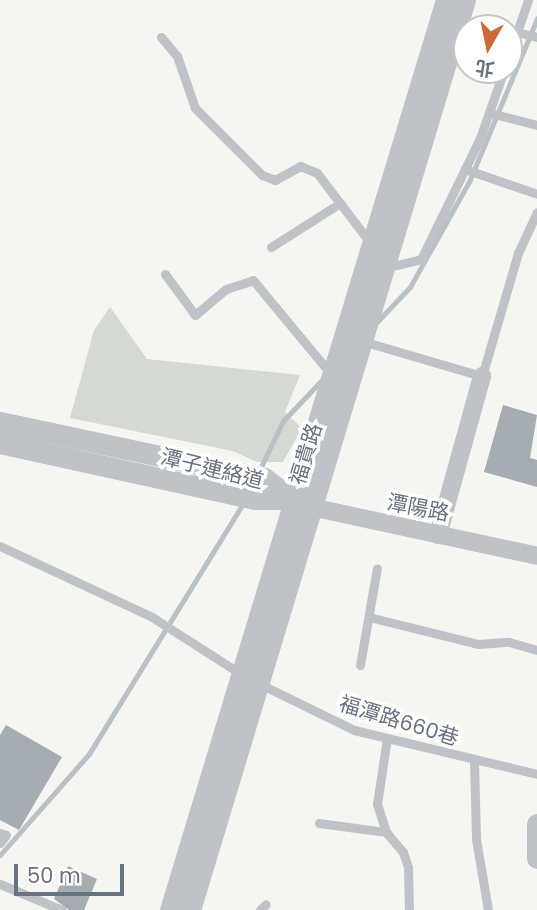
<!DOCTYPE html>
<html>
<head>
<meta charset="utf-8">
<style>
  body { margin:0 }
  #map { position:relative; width:537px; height:910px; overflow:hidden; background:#f5f5f2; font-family:Poppins,"Noto Sans TC",sans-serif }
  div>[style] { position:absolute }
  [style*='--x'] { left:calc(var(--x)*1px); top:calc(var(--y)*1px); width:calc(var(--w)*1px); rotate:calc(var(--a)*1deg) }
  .green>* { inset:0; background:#d4dad2 }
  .stream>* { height:4.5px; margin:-2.25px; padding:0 2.25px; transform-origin:2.25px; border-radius:2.25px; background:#b8c1c6 }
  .building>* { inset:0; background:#a5acb2 }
  .service>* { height:9px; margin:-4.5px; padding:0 4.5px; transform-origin:4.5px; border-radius:4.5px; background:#bfc2c6 }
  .minor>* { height:18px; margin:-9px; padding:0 9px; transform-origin:9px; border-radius:9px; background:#bfc2c6 }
  .tertiary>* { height:21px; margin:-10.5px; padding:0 10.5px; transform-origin:10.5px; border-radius:10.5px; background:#bfc2c6 }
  span { translate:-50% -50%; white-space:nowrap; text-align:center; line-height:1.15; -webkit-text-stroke:7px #fff; paint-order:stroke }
  .street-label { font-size:21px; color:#677380 }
  .north { position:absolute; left:453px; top:14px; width:70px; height:70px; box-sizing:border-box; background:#fff; border:2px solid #c2c7cc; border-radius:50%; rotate:189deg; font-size:19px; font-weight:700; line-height:28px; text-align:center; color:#677380 }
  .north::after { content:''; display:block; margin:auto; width:24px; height:32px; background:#d16836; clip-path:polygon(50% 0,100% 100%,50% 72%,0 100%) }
  .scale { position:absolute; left:14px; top:864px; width:110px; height:32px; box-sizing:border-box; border:4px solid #677380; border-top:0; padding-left:9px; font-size:21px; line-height:24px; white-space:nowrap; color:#677380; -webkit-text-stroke:5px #fff; paint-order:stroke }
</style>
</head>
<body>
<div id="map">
  <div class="green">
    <i style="clip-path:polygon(110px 307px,147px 359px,300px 375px,285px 412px,302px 428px,283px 462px,257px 462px,233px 451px,70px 418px,94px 330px)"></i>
  </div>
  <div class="stream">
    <i style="--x:376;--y:323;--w:50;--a:-46.6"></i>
    <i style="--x:410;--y:287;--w:120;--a:-60.7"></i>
    <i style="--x:469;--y:182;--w:177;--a:-67.4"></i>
    <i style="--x:260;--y:469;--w:53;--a:-64.4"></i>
    <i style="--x:283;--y:421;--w:57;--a:-46.4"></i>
    <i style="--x:0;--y:855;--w:135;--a:-48.6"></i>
    <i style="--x:89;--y:754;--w:296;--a:-58.4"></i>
  </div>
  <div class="building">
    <i style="clip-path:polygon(503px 405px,537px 415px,530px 458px,537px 460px,537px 487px,484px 472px)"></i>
    <i style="clip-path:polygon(6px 725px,62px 757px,19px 830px,0 820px,0 735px)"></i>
    <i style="clip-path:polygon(68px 866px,97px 879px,84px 910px,69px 910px,54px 899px)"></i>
  </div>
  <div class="service">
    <i style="--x:517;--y:32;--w:21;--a:14"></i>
    <i style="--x:161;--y:37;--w:25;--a:50"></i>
    <i style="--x:177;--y:56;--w:55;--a:70.9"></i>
    <i style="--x:195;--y:108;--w:95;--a:45"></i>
    <i style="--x:262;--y:175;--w:14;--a:21"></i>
    <i style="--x:275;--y:180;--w:29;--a:-29"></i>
    <i style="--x:300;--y:166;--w:18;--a:22"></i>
    <i style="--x:317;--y:173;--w:89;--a:52.7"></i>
    <i style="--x:509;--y:55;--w:58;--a:-70.9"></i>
    <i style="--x:490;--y:113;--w:49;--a:14.3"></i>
    <i style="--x:465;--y:169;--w:76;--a:19.1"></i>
    <i style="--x:271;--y:247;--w:82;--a:-32.5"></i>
    <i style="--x:385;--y:268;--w:37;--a:-14"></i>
    <i style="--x:421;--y:259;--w:135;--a:-64"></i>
    <i style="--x:480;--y:138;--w:72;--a:-70.6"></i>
    <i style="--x:165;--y:274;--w:51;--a:53.8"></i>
    <i style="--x:195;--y:315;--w:40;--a:-40"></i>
    <i style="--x:226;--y:289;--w:28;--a:-18"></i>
    <i style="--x:253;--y:280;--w:121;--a:50.4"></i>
    <i style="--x:362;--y:341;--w:125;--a:16.3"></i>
    <i style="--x:482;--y:376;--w:128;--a:-73.7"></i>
    <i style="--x:518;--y:253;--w:45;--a:-65.1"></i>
    <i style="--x:0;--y:546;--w:168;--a:25"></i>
    <i style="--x:152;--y:617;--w:102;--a:32.6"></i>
    <i style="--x:369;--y:617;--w:112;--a:13.9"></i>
    <i style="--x:478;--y:644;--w:31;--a:-4"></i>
    <i style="--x:509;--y:642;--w:29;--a:16"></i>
    <i style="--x:360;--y:665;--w:98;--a:-80.1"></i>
    <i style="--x:258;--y:683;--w:107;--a:26.1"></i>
    <i style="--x:354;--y:730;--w:188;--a:13.5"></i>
    <i style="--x:387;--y:738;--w:67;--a:98.6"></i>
    <i style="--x:377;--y:804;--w:29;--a:72"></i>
    <i style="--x:386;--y:832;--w:26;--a:50"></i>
    <i style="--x:403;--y:852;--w:16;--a:72"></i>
    <i style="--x:408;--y:867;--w:43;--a:88.7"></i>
    <i style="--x:474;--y:761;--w:78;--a:88.5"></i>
    <i style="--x:476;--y:839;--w:72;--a:80.4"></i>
    <i style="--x:319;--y:823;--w:68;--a:7.7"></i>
    <i style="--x:0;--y:833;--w:6;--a:18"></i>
    <i style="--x:6;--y:835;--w:10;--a:127"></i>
    <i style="--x:0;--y:884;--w:67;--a:22.8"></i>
    <i style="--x:260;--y:910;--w:8;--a:-45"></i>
  </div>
  <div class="minor">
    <i style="--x:302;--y:505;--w:240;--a:12.2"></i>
    <i style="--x:438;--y:535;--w:165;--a:-74.5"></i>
  </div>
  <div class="tertiary">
    <i style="--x:0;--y:422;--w:270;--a:12"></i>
    <i style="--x:264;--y:478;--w:35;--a:37"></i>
    <i style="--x:0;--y:443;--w:261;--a:12.4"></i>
    <i style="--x:255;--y:499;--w:37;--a:0"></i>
    <i style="--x:537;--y:824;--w:34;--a:90"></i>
    <i style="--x:170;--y:910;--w:951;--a:-73.13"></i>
    <i style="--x:190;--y:910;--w:951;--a:-73.19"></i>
  </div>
  <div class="street-label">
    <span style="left:306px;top:454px;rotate:-73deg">福貴路</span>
    <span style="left:212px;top:469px;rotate:14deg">潭子連絡道</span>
    <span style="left:418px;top:508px;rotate:11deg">潭陽路</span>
    <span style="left:399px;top:721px;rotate:17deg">福潭路660巷</span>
  </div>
  <div class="north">北</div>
  <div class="scale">50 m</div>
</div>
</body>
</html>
